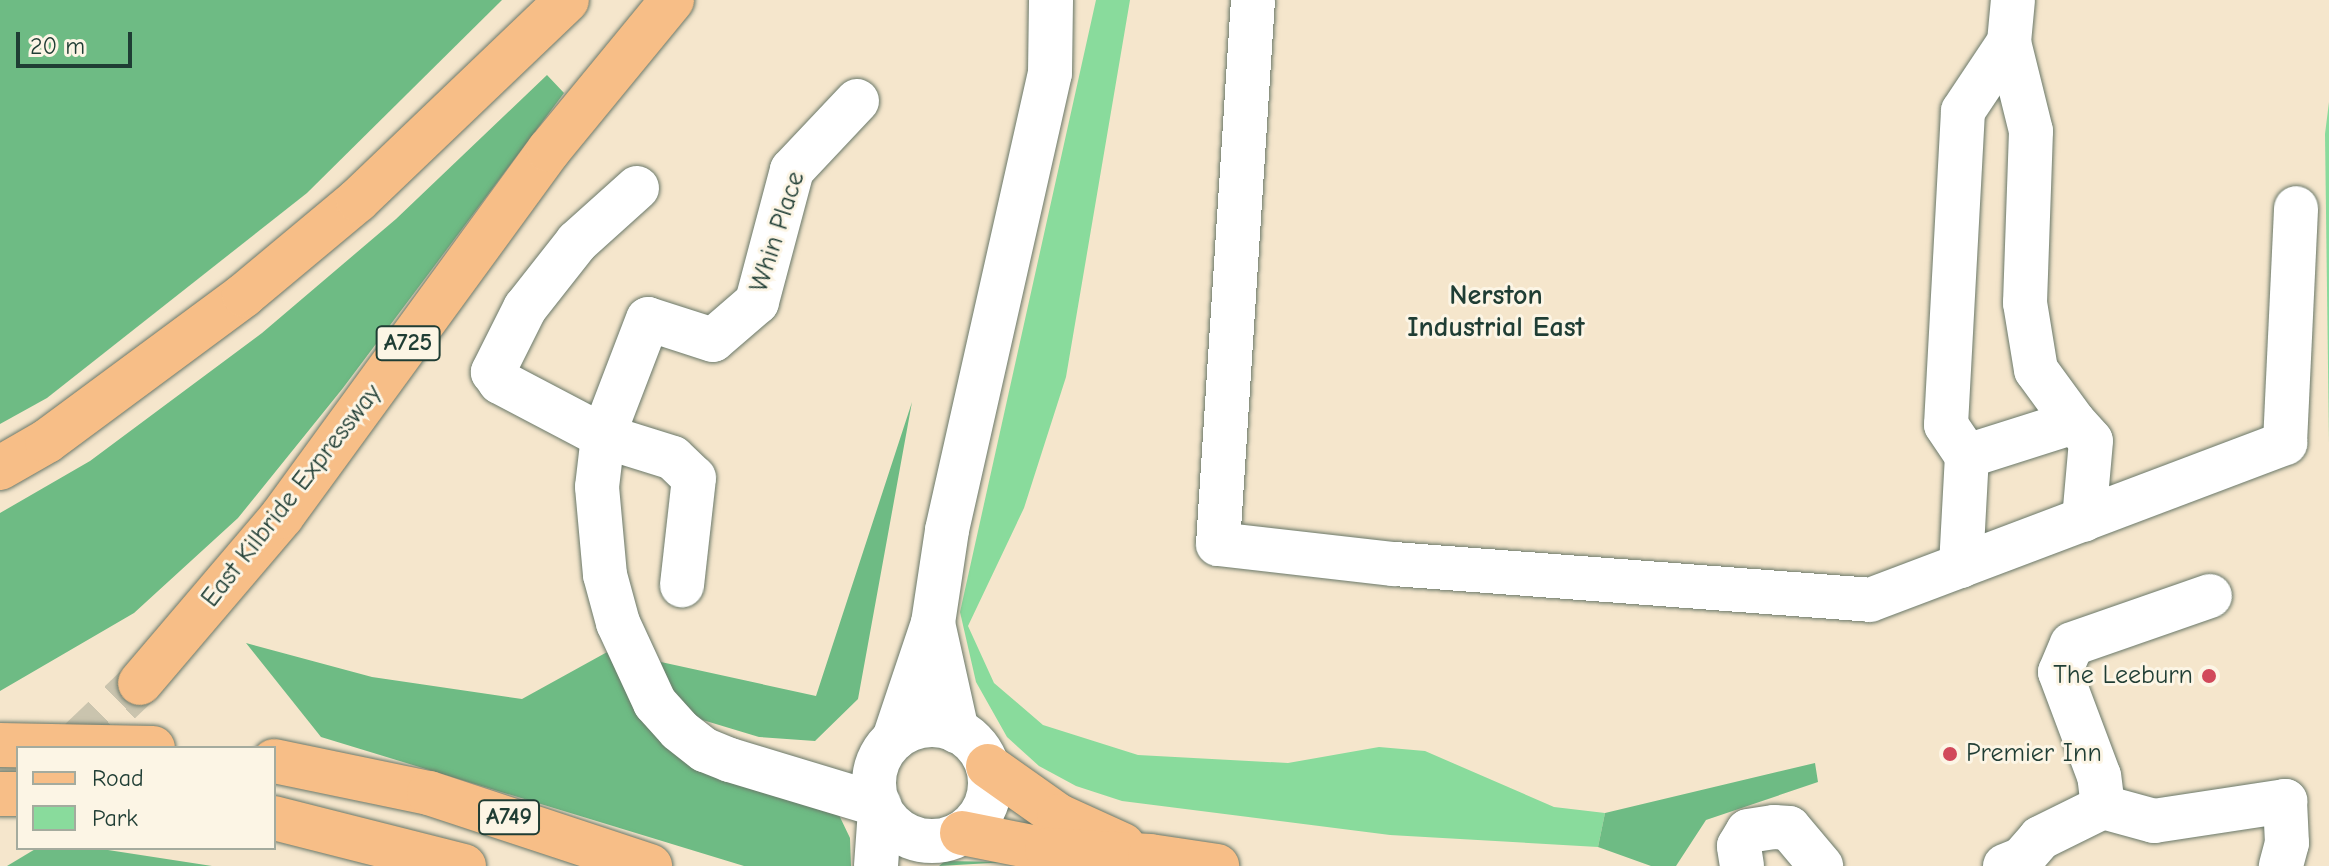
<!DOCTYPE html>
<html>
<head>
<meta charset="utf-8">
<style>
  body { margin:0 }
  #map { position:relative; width:2329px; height:866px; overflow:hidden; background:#f5e6cc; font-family:"Comic Neue",sans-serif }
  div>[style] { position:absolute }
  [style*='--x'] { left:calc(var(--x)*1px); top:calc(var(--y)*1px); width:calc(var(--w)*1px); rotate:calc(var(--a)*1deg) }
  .green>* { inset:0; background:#89db9c }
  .forest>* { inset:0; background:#6ebb84 }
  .highway-tunnel>* { height:44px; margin-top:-22px; transform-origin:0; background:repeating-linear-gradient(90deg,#cac4ae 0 44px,transparent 0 66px) }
  .roads { filter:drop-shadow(0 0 2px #6a7869) drop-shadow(0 0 2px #6a7869) }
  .minor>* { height:44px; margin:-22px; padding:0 22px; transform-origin:22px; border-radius:22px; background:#fff }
  .minor>.ring { margin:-22px; padding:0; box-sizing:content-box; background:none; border:44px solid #fff; border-radius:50% }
  .major>* { height:44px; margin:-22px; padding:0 22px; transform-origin:22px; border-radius:22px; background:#f7be87 }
  .highway>* { height:44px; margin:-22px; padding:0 22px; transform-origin:22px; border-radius:22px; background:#f7be87 }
  .dots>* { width:22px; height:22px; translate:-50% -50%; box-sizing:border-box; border:4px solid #fcf5e5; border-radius:50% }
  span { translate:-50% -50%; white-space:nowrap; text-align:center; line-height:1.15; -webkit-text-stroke:6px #fcf5e5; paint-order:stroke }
  .shield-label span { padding:2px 6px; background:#fcf5e5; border:2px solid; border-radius:6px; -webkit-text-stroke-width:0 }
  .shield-label { font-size:24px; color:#1f3d34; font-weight:700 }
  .street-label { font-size:26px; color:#1f3d34 }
  .poi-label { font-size:26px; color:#1f3d34 }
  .right { translate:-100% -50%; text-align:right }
  .left { translate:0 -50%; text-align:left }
  .neighbourhood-label { font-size:28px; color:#1f3d34; font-weight:700 }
  .legend { position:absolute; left:16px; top:746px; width:260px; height:104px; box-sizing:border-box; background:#fcf5e5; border:2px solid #a4ab9e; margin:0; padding:10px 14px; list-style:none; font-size:24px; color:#1f3d34 }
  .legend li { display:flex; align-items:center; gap:16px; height:40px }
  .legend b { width:40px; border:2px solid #a4ab9e }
  .scale { position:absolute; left:16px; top:32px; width:116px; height:36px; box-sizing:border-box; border:4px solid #1f3d34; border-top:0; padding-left:10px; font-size:24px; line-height:28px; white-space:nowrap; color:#1f3d34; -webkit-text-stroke:6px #fcf5e5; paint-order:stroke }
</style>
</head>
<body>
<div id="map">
  <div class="green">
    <i style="clip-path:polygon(1096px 0,1130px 0,1066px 377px,1024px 508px,968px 626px,994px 683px,1043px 725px,1138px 755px,1288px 763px,1379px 747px,1425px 751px,1554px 807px,1605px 813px,1598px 847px,1390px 835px,1122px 801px,1076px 786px,1039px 766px,1007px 737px,976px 682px,960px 612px)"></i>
    <i style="clip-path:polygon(2329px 102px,2329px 444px,2325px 134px)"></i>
  </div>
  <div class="forest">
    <i style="clip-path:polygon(0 0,502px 0,307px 193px,47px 398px,0 424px)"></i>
    <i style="clip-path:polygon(547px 75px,564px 93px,343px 388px,238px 518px,134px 613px,0 691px,0 513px,90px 461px,262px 333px,396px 219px)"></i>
    <i style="clip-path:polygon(912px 402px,858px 699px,815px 741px,759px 737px,686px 715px,638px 657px,816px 696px)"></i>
    <i style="clip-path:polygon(246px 643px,372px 677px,522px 699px,609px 651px,676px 750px,839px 815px,850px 838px,851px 866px,744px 866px,321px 737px)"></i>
    <i style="clip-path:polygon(1815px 763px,1818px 782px,1706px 820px,1676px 866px,1651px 866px,1598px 847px,1605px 813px)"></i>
    <i style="clip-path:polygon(37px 848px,95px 848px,212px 866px,7px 866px)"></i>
    <i style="clip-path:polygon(945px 861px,1008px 862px,939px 866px)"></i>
  </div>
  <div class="highway-tunnel">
    <i style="--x:72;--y:748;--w:94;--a:-43.7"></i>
  </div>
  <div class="roads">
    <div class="minor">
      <i style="--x:1253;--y:0;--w:545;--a:93.68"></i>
      <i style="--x:1218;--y:544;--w:177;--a:6.5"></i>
      <i style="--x:1394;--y:564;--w:477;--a:4.3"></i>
      <i style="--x:1870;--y:600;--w:444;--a:-20.7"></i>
      <i style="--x:2285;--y:443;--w:235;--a:-87.3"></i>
      <i style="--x:2009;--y:42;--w:83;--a:123.7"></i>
      <i style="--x:1963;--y:111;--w:314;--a:93.1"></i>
      <i style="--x:1946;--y:425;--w:37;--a:56"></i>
      <i style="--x:1967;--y:456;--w:112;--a:-17.6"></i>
      <i style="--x:2074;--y:422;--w:64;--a:-126.2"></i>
      <i style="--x:2036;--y:370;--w:68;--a:-99.3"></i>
      <i style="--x:2025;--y:303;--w:172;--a:-88"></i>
      <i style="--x:2031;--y:131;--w:92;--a:-103.9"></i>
      <i style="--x:2009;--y:42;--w:42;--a:-84.6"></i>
      <i style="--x:857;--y:101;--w:95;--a:133.3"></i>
      <i style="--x:792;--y:170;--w:137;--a:104.9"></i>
      <i style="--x:757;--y:302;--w:58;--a:139.2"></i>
      <i style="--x:713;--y:340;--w:68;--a:-162.1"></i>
      <i style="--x:648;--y:319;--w:125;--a:111"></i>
      <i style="--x:603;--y:436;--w:51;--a:96.7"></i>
      <i style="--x:597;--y:487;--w:88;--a:84.8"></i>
      <i style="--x:605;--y:575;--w:50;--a:74.8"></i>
      <i style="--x:618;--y:623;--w:88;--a:65.2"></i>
      <i style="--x:655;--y:703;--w:36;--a:48"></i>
      <i style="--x:679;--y:730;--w:33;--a:38"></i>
      <i style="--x:705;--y:750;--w:27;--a:22"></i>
      <i style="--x:730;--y:760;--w:156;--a:16.8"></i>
      <i style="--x:637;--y:188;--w:81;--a:138"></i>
      <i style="--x:577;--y:242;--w:84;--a:128.2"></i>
      <i style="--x:525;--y:308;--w:72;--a:116.6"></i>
      <i style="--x:493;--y:372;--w:12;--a:55"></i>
      <i style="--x:500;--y:382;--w:116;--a:27.7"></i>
      <i style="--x:603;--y:436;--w:73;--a:17.4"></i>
      <i style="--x:673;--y:458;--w:29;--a:44"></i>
      <i style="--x:694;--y:478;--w:108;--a:96.4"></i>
      <i style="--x:2074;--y:422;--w:25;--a:48"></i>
      <i style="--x:2091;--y:441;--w:79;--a:95.1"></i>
      <i style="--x:1961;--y:566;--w:110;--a:-86.9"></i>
      <i style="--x:933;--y:623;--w:111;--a:77.5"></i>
      <i class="ring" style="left:874px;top:725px;width:72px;height:72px"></i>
      <i style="--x:894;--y:739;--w:122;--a:-71.4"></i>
      <i style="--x:933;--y:623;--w:94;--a:-81.4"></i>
      <i style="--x:947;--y:530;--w:468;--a:-77.3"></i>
      <i style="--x:1050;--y:73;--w:73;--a:-89.2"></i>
      <i style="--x:2103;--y:807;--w:31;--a:-97"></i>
      <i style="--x:2099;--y:776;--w:111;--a:-110.6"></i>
      <i style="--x:2060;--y:672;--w:30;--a:-67"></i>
      <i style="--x:2072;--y:644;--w:146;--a:-19.2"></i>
      <i style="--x:876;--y:866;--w:56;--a:-85.9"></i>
      <i style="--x:1742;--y:866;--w:20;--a:-99"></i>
      <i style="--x:1739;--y:846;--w:17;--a:-59"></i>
      <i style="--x:1748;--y:831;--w:26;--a:-9"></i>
      <i style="--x:1774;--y:827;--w:15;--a:4"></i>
      <i style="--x:1789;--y:828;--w:50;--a:49.9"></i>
      <i style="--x:2005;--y:866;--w:18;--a:-22"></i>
      <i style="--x:2022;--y:859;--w:28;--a:-49"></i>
      <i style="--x:2040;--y:838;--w:70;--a:-26.2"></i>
      <i style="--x:2103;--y:807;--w:53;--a:15.4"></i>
      <i style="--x:2154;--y:821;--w:133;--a:-8.7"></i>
      <i style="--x:2285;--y:801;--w:42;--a:87.3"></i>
      <i style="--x:2287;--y:843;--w:24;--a:105"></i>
    </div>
    <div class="major">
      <i style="--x:0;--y:745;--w:153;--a:1.1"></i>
      <i style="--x:274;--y:761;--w:158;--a:11.7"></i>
      <i style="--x:429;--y:793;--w:233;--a:18.3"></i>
      <i style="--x:988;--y:766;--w:87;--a:35.2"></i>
      <i style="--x:1059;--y:816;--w:70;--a:24.4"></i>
      <i style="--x:0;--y:794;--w:18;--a:0"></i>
      <i style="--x:274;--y:818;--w:196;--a:14.2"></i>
      <i style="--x:962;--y:833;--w:87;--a:11.3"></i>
      <i style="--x:1047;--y:850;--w:103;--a:3.3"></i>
      <i style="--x:1150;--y:856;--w:68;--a:8.5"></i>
    </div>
    <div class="highway">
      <i style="--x:0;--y:468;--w:54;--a:-29.9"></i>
      <i style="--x:47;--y:441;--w:245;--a:-36.5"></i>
      <i style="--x:244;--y:295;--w:148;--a:-39.8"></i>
      <i style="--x:358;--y:200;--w:289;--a:-43.7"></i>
      <i style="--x:140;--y:683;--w:219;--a:-49.6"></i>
      <i style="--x:282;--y:516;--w:453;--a:-53.9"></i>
      <i style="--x:549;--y:150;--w:194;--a:-50.6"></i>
    </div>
  </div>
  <div class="dots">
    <i style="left:2209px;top:676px;background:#d1495b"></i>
    <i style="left:1950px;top:754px;background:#d1495b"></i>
  </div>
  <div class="shield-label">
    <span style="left:408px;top:343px">A725</span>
    <span style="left:509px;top:817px">A749</span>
  </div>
  <div class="street-label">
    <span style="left:778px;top:232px;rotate:-72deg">Whin Place</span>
    <span style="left:292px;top:496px;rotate:-52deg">East Kilbride Expressway</span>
  </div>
  <div class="poi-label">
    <span class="right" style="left:2193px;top:676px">The Leeburn</span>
    <span class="left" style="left:1966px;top:754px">Premier Inn</span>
  </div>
  <div class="neighbourhood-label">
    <span style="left:1496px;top:311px">Nerston<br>Industrial East</span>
  </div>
  <ul class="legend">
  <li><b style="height:10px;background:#f7be87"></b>Road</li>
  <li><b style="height:22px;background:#89db9c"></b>Park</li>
  </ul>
  <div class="scale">20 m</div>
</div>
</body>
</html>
